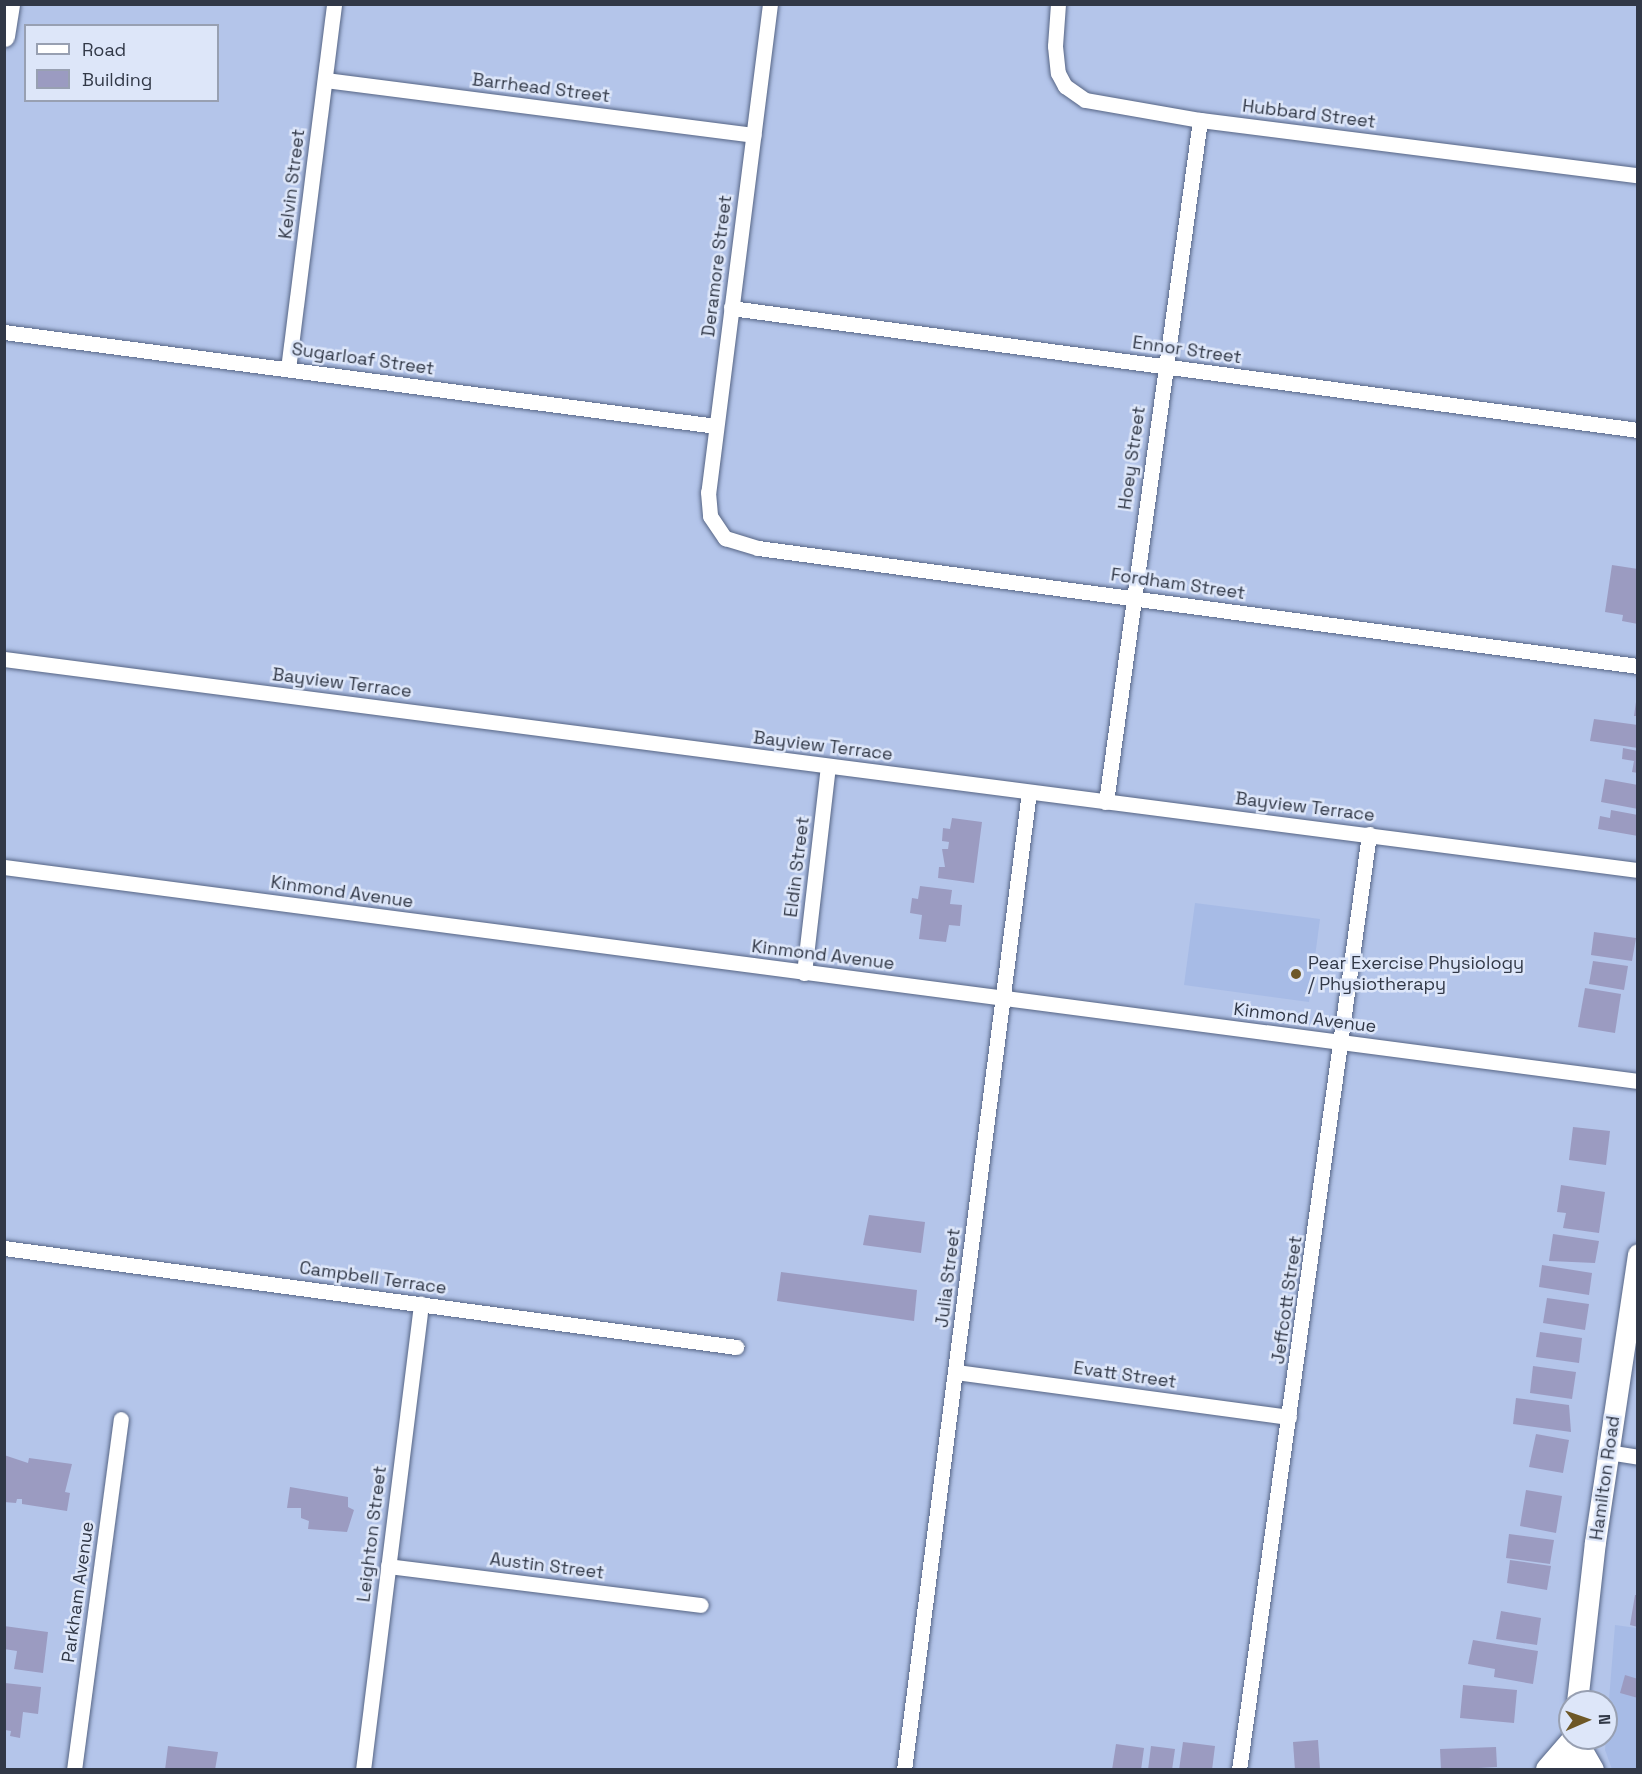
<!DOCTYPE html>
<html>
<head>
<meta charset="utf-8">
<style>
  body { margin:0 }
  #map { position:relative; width:1642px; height:1774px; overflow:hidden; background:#b4c5ea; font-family:"Space Grotesk",sans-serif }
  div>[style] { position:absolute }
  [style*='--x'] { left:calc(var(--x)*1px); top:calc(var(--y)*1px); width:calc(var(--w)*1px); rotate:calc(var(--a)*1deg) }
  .built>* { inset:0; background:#a7bbe6 }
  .building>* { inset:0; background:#9b9bc1 }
  .roads { filter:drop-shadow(0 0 2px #566585) drop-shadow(0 0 2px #566585) }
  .minor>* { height:15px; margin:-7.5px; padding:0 7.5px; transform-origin:7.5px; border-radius:7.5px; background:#fff }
  .secondary>* { height:21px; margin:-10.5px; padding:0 10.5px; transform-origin:10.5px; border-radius:10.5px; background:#fff }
  .trunk>* { height:26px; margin:-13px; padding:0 13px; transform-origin:13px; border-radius:13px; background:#fff }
  .dots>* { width:16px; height:16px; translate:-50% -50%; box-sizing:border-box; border:3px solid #dde6f9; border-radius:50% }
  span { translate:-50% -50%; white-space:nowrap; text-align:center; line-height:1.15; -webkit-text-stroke:5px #dde6f9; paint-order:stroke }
  .street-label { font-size:18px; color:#313847 }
  .poi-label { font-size:18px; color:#313847 }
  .left { translate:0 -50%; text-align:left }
  .frame { position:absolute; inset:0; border:6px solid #313847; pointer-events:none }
  .legend { position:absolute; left:24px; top:24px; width:195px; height:78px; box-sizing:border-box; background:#dde6f9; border:2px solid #98a0b2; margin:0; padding:8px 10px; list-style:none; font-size:18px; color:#313847 }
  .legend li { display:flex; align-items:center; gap:12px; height:30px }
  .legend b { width:30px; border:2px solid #98a0b2 }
  .north { position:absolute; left:1558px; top:1690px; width:60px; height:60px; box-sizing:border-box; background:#dde6f9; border:2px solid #98a0b2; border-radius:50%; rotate:88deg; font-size:16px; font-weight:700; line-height:24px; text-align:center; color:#313847 }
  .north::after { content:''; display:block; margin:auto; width:21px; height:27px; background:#6e5827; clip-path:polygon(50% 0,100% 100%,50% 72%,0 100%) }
</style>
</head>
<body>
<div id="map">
  <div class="built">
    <i style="clip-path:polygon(1195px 903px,1320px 919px,1309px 1002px,1184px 985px)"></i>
    <i style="clip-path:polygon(1615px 1625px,1637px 1628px,1637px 1769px,1612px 1769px,1605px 1750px)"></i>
  </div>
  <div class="building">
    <i style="clip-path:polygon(1612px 565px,1638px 569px,1638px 624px,1622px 621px,1623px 615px,1605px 612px)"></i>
    <i style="clip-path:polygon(1636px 702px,1638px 702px,1638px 716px,1634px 716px)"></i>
    <i style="clip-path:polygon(1594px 719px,1638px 725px,1638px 748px,1590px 741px)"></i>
    <i style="clip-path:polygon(1623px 748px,1638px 751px,1638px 773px,1632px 772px,1634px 761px,1622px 759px)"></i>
    <i style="clip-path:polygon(1605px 779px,1638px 785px,1638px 809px,1601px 802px)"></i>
    <i style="clip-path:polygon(1611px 810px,1638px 815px,1638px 836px,1598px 829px,1600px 816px,1610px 818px)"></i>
    <i style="clip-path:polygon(952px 818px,982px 822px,974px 883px,938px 878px,939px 867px,945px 867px,942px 849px,948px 849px,949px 842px,942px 841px,943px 828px,950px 829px)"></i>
    <i style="clip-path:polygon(920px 886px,952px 890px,950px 904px,962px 905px,960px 926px,949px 925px,946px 942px,919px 939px,922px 915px,910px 913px,912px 898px,918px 899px)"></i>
    <i style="clip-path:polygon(1594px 932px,1636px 938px,1632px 961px,1591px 955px)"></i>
    <i style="clip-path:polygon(1593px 961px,1628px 966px,1624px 990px,1589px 984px)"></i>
    <i style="clip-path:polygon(1585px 988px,1621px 994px,1615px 1033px,1578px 1027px)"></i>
    <i style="clip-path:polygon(1573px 1127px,1610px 1131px,1606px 1165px,1569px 1160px)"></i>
    <i style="clip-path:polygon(1561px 1185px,1605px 1192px,1599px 1233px,1563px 1228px,1566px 1213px,1557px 1212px)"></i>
    <i style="clip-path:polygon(869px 1215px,925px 1222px,921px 1253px,863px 1245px)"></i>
    <i style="clip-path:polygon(1553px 1234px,1599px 1241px,1595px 1263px,1549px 1261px)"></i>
    <i style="clip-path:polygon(1542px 1265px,1592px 1273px,1589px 1295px,1539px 1287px)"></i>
    <i style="clip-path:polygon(781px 1272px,917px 1290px,914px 1321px,777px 1301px)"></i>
    <i style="clip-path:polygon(1547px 1298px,1589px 1304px,1585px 1330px,1543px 1323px)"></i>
    <i style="clip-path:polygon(1540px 1332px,1582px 1338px,1579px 1363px,1536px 1357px)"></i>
    <i style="clip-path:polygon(1533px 1366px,1576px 1372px,1572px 1399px,1530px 1393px)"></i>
    <i style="clip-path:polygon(1516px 1398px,1569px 1405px,1571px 1432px,1513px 1424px)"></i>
    <i style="clip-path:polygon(1536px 1434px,1569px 1440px,1563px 1473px,1529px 1467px)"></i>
    <i style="clip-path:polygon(4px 1455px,28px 1463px,29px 1458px,72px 1464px,65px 1492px,70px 1493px,67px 1511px,22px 1504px,22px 1499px,17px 1499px,16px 1503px,4px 1502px)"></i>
    <i style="clip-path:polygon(290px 1487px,348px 1497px,348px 1507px,354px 1510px,347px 1532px,308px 1529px,309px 1521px,301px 1518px,301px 1508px,287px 1508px)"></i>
    <i style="clip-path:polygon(1526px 1490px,1562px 1496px,1556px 1533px,1520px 1526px)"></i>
    <i style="clip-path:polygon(1509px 1534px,1554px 1540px,1550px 1564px,1506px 1558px)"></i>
    <i style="clip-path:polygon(1510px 1560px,1551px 1566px,1547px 1590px,1507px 1583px)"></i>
    <i style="clip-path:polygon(1635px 1595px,1638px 1595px,1638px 1627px,1630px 1625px)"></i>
    <i style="clip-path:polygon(1501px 1611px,1541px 1618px,1537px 1645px,1496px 1639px)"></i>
    <i style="clip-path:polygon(4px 1626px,48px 1632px,43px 1673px,14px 1669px,17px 1651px,4px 1649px)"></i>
    <i style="clip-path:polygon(1473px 1640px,1538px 1651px,1533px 1684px,1494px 1677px,1495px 1669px,1468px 1664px)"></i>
    <i style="clip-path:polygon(1625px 1675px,1638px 1679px,1638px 1698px,1620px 1693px)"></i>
    <i style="clip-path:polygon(5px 1683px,41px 1687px,38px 1714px,23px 1712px,20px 1738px,10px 1736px,11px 1731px,5px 1730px)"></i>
    <i style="clip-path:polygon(1463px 1685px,1517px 1690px,1514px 1723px,1460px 1718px)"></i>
    <i style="clip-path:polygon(1318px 1740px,1320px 1770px,1295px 1770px,1293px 1742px)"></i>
    <i style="clip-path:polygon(1183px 1742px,1215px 1746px,1212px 1770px,1179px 1770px)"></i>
    <i style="clip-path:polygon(1116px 1744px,1144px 1748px,1141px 1770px,1112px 1770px)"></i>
    <i style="clip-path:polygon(168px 1746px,218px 1752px,215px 1770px,165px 1770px)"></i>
    <i style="clip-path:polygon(1151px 1746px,1175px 1749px,1172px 1770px,1148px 1770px)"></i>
    <i style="clip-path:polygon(1496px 1747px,1497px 1767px,1441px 1770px,1440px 1749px)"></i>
  </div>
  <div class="roads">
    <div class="minor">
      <i style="--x:770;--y:4;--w:492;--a:97.2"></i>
      <i style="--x:708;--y:492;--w:24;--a:85"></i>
      <i style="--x:710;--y:516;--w:27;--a:56"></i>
      <i style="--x:725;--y:538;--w:34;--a:17"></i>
      <i style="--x:758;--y:548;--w:888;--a:7.64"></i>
      <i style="--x:1058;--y:4;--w:42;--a:94.1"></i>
      <i style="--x:1055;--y:46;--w:27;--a:84"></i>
      <i style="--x:1058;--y:73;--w:15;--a:62"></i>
      <i style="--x:1065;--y:86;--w:24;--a:35"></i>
      <i style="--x:1085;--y:100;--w:117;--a:9.9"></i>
      <i style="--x:1200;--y:120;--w:441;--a:7.2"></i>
      <i style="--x:325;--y:80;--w:432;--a:7.3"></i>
      <i style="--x:731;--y:308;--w:915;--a:7.66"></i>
      <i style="--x:4;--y:332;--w:718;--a:7.52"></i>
      <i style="--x:288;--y:369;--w:368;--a:-82.8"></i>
      <i style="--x:4;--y:659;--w:1648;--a:7.36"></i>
      <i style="--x:1106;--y:802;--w:688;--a:-82.15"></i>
      <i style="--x:4;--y:867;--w:1648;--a:7.46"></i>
      <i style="--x:804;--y:973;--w:207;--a:-83.4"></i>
      <i style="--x:4;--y:1248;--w:739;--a:7.7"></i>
      <i style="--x:956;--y:1372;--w:336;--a:7.7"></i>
      <i style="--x:1608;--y:1452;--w:30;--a:9"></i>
      <i style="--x:388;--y:1566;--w:315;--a:7.1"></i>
      <i style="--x:74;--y:1770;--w:354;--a:-82.4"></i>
      <i style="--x:363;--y:1770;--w:470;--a:-82.9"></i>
      <i style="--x:904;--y:1770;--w:986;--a:-82.72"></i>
      <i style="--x:1239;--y:1770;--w:945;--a:-82.09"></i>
    </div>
    <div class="secondary">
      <i style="--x:4;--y:36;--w:32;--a:-81"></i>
      <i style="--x:1577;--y:1702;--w:161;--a:-83.6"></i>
      <i style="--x:1595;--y:1542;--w:291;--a:-81.5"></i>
      <i style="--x:1571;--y:1770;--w:32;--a:-85"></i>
    </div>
    <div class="trunk">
      <i style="--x:1549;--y:1770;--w:38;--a:-49"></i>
      <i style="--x:1574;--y:1741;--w:34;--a:60"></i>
    </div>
  </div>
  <div class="dots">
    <i style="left:1296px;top:974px;background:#6e5827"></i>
  </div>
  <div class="street-label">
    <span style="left:541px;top:88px;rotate:7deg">Barrhead Street</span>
    <span style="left:1309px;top:114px;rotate:7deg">Hubbard Street</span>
    <span style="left:292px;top:184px;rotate:-83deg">Kelvin Street</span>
    <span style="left:717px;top:266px;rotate:-83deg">Deramore Street</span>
    <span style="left:1187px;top:350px;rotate:8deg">Ennor Street</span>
    <span style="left:363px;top:359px;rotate:8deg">Sugarloaf Street</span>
    <span style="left:1132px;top:458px;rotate:-82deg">Hoey Street</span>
    <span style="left:1178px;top:584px;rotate:8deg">Fordham Street</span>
    <span style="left:342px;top:683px;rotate:7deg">Bayview Terrace</span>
    <span style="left:823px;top:746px;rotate:7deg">Bayview Terrace</span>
    <span style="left:1305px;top:807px;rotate:7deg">Bayview Terrace</span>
    <span style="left:797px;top:867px;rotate:-83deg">Eldin Street</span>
    <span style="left:342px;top:892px;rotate:8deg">Kinmond Avenue</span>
    <span style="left:823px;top:955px;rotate:7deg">Kinmond Avenue</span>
    <span style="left:1305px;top:1018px;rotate:7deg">Kinmond Avenue</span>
    <span style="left:373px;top:1278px;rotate:8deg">Campbell Terrace</span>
    <span style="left:948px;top:1278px;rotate:-83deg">Julia Street</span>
    <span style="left:1287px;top:1300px;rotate:-82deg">Jeffcott Street</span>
    <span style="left:1125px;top:1375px;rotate:8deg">Evatt Street</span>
    <span style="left:1605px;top:1478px;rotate:-82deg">Hamilton Road</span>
    <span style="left:372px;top:1534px;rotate:-83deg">Leighton Street</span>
    <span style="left:547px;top:1566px;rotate:7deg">Austin Street</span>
    <span style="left:78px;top:1592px;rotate:-82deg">Parkham Avenue</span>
  </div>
  <div class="poi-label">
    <span class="left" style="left:1308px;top:974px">Pear Exercise Physiology<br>/ Physiotherapy</span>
  </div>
  <div class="frame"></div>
  <ul class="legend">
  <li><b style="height:8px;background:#fff"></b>Road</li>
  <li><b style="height:16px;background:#9b9bc1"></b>Building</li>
  </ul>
  <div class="north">N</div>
</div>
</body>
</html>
